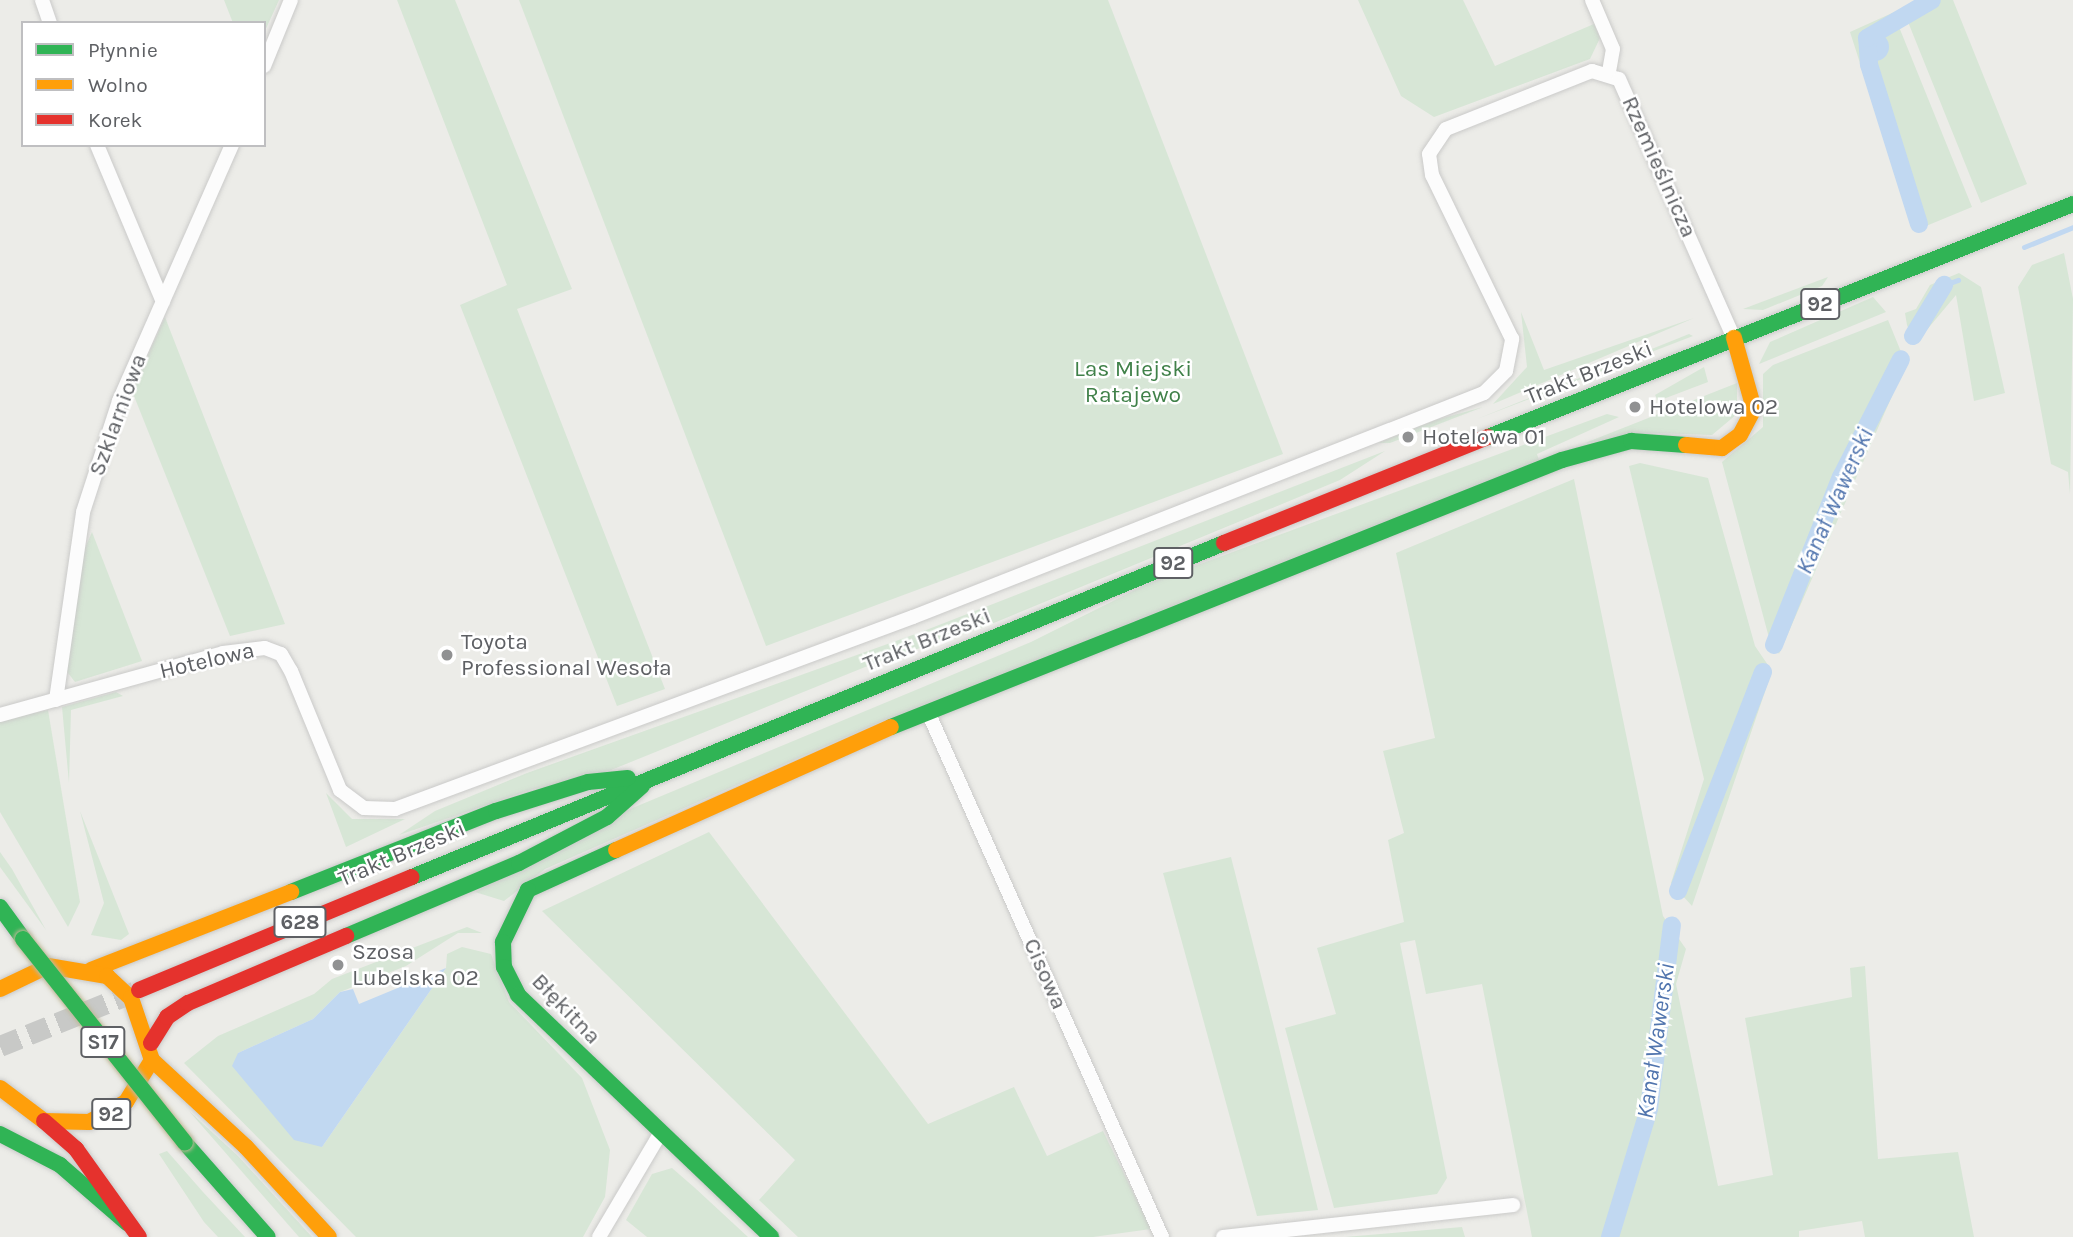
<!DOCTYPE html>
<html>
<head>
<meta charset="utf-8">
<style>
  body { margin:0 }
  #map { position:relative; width:2073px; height:1237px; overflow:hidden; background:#ecece8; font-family:Karla,sans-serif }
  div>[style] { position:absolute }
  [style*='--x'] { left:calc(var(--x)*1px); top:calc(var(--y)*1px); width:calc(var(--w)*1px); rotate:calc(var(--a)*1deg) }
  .green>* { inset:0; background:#d7e6d6 }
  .water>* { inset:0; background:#c1d8f1 }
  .round { border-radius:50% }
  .stream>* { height:5px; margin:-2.5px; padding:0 2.5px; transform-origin:2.5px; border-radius:2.5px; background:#c1d8f1 }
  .canal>* { height:18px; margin:-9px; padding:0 9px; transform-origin:9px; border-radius:9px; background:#c1d8f1 }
  .primary-tunnel>* { height:21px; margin-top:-10.5px; transform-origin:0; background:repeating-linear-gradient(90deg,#c8c9c7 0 21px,transparent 0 31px) }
  .roads { filter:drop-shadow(0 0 2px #cacac9) drop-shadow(0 0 2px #cacac9) }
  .street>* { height:14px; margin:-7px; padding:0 7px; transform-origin:7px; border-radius:7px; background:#fcfcfc }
  .fast>* { height:16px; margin:-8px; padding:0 8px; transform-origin:8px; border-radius:8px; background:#30b455 }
  .slow>* { height:16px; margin:-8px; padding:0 8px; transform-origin:8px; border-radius:8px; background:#ff9f0a }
  .jam>* { height:16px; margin:-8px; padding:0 8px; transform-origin:8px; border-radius:8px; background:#e5322d }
  .bridges { filter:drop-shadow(0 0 2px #bfb899) drop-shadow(0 0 2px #bfb899) }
  .fast-bridge>* { height:16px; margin:-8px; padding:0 8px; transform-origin:8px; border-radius:8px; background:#30b455 }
  .dots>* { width:19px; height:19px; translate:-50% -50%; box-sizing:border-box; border:4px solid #fff; border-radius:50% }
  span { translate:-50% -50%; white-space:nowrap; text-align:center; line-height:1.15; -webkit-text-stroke:5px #fff; paint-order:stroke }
  .shield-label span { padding:2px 5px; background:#fff; border:2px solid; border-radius:5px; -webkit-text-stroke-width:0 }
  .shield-label { font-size:21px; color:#5e6064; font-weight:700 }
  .street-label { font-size:23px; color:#5e6064 }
  .park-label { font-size:23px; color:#408149 }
  .poi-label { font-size:23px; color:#5e6064 }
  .left { translate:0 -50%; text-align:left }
  .water-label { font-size:24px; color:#5175ae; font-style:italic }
  .legend { position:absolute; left:21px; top:21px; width:245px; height:126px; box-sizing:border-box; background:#fff; border:2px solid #bfbfc1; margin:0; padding:9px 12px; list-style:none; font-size:21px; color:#5e6064 }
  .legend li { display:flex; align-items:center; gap:14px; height:35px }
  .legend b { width:35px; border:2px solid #bfbfc1 }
</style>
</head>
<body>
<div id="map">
  <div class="green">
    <i style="clip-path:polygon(224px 0,279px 0,264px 33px,264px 23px,233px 23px)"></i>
    <i style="clip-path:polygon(397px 0,455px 0,572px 289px,517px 309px,665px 689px,617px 706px,460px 305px,507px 285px)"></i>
    <i style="clip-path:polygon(519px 0,1108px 0,1283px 454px,766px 646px)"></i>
    <i style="clip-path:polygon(1358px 0,1463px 0,1495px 66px,1594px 24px,1600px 38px,1590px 59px,1434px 117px,1401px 96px)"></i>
    <i style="clip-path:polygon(1921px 0,1953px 0,2027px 184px,1981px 203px,1906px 17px,1897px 22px,1972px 207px,1914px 231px,1850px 32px)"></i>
    <i style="clip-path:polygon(2064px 253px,2073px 299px,2070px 494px,2068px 472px,2051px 464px,2018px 287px,2032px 265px)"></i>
    <i style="clip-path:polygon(1959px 273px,1981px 287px,2005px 393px,1974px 401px,1956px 295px,1915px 344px,1907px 325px,1905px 313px,1916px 309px,1930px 285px)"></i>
    <i style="clip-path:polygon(1828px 277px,1822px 286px,1763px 310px,1743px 309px)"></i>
    <i style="clip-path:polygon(1873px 297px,1886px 312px,1759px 364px,1770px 342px)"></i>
    <i style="clip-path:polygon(1521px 312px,1544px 370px,1694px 318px,1493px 404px,1527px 367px)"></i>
    <i style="clip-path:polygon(165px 317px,168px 325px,285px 624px,230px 636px,132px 391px)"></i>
    <i style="clip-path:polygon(1888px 320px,1906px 364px,1779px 654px,1768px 634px,1722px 462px,1763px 427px,1763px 374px,1773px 365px)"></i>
    <i style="clip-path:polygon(1689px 334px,1693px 336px,1477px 419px)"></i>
    <i style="clip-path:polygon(1704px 367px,1708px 382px,1658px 401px,1655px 395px)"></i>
    <i style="clip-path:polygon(1737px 383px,1737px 414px,1712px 435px,1654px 433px,1585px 443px)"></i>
    <i style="clip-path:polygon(1483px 407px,1390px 443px,1378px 443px,1436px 420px)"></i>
    <i style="clip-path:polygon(1607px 414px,1619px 417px,1537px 454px,1539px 460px,885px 720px,545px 869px,504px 901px,475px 892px,623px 812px,1031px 642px,1149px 583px)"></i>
    <i style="clip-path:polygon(1385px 451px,1340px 480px,989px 625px,875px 663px,584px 781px,533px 789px,399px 835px,435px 811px,527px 773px,921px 632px)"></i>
    <i style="clip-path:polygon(1640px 463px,1708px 478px,1755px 646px,1772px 671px,1692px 906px,1671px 883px,1704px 779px,1629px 466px)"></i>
    <i style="clip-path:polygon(1574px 479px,1663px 916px,1686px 949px,1676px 984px,1718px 1186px,1773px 1175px,1745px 1018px,1852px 997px,1850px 968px,1865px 966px,1878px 1159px,1958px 1152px,1974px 1237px,1865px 1237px,1862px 1221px,1799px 1231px,1799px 1237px,1532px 1237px,1482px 984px,1426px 994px,1415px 940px,1400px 943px,1447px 1178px,1437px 1194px,1334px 1208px,1285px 1028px,1336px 1014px,1317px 948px,1404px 922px,1388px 840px,1404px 833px,1383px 751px,1435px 738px,1396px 553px)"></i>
    <i style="clip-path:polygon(92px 532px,142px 661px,75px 682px,65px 669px,82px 555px)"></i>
    <i style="clip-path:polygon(116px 692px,123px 696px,71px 710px,69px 783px,62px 707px)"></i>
    <i style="clip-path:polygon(48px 710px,80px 902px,68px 927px,0 812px,0 721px)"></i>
    <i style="clip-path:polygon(326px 793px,352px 819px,405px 819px,346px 847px)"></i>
    <i style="clip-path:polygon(80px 811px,129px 934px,121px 940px,91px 935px,104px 903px)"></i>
    <i style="clip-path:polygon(709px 832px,928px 1124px,1014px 1087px,1047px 1156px,1103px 1131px,1151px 1229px,1093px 1237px,798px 1237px,759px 1200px,795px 1160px,542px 911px)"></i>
    <i style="clip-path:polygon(0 852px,12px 869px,46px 930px,0 867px)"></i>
    <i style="clip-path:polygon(1231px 857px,1275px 1031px,1318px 1210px,1257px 1216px,1163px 873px)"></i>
    <i style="clip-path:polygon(467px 927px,482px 933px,458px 933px,406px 966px,340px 992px,313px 1019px,238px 1053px,322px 1147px,446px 968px,447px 954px,462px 947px,491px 954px,509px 1002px,582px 1078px,610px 1150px,605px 1197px,583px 1237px,356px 1237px,184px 1063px,218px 1036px,314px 994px,332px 979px)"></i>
    <i style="clip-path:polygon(189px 1111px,238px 1156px,312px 1237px,299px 1237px)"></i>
    <i style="clip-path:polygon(167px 1151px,203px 1192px,245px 1237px,218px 1237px,204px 1222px,159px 1154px)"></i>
    <i style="clip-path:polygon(672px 1168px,695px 1188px,748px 1237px,647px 1237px,626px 1220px,652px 1174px)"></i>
    <i style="clip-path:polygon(1462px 1227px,1465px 1237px,1345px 1237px)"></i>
  </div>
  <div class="water">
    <i class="round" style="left:1861px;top:33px;width:28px;height:28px"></i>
    <i style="clip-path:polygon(446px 968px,322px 1147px,294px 1140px,232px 1066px,238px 1053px,313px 1019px,340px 992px,353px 989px,359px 1004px)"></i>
  </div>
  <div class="stream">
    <i style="--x:2024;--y:247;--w:53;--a:-22.2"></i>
    <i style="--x:1944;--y:285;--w:15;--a:-20"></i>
  </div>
  <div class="canal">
    <i style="--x:1919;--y:224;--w:168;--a:-107.4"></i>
    <i style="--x:1869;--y:64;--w:26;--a:-94"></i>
    <i style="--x:1867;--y:38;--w:75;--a:-30.3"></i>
    <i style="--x:1913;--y:336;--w:60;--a:-58.7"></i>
    <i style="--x:1774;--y:645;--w:181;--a:-68.3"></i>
    <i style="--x:1841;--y:477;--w:132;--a:-63"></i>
    <i style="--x:1678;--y:891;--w:235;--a:-68.8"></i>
    <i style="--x:1610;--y:1237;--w:134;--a:-73.1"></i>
    <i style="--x:1649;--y:1109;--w:185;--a:-82.9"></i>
  </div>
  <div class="primary-tunnel">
    <i style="--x:0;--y:1046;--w:150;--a:-21.9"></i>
  </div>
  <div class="roads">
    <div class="street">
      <i style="--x:42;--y:0;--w:24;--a:71"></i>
      <i style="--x:1592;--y:0;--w:53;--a:66.8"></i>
      <i style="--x:1613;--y:49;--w:23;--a:100"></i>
      <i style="--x:264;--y:66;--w:71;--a:-67.8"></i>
      <i style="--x:97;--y:145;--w:170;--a:67.2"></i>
      <i style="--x:56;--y:700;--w:190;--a:-81.8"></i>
      <i style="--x:83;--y:512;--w:117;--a:-72"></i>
      <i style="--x:119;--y:401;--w:280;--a:-66.2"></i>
      <i style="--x:928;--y:712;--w:575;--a:65.98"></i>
      <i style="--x:0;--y:715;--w:231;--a:-15.5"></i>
      <i style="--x:223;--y:653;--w:42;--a:-6.8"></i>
      <i style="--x:265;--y:648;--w:17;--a:21"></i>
      <i style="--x:281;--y:654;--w:20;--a:60"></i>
      <i style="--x:291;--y:671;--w:129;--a:67.6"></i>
      <i style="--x:340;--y:790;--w:30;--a:37"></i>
      <i style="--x:364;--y:808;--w:31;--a:2"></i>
      <i style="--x:395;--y:809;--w:552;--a:-20.34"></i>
      <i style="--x:913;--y:617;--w:613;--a:-21.42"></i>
      <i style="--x:1484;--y:393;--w:31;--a:-45"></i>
      <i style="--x:1506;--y:371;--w:33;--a:-79"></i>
      <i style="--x:1512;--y:339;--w:182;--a:-116"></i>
      <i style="--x:1432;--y:175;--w:21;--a:-98"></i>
      <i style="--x:1429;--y:154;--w:30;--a:-56"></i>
      <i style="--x:1446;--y:129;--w:157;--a:-21.7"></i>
      <i style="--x:1592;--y:71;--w:28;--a:17"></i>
      <i style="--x:1619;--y:79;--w:283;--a:66.1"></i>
      <i style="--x:599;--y:1237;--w:122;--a:-59.4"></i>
      <i style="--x:1223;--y:1237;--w:292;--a:-6.3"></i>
    </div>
    <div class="fast">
      <i style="--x:1488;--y:437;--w:630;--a:-21.72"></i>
      <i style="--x:891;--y:727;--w:722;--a:-21.7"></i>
      <i style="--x:1562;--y:460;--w:72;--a:-15.4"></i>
      <i style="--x:1631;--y:441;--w:55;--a:4.2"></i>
      <i style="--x:616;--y:850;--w:97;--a:155.6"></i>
      <i style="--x:528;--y:890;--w:58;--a:115.7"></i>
      <i style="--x:503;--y:942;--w:25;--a:88"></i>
      <i style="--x:504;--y:967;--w:31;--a:63"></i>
      <i style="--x:518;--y:995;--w:350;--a:43.7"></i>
      <i style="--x:412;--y:877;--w:878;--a:-22.36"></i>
      <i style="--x:291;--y:892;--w:220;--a:-21.6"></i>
      <i style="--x:496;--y:811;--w:96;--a:-17.5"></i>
      <i style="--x:588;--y:782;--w:40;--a:-5.7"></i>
      <i style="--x:0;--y:907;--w:39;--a:54"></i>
      <i style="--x:346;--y:936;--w:188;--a:-22.9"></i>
      <i style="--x:519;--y:863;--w:99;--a:-27.6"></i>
      <i style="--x:607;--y:817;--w:47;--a:-41.5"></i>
      <i style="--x:0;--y:1134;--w:68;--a:27.3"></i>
      <i style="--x:60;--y:1165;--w:89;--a:40.9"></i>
      <i style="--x:185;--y:1143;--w:125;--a:48.6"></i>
    </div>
    <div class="slow">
      <i style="--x:1686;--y:445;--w:36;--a:5"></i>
      <i style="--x:1722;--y:448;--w:22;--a:-36"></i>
      <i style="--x:1740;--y:435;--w:30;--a:-62"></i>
      <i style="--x:1754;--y:409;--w:74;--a:-105.7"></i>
      <i style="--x:616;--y:850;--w:301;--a:-24.1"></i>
      <i style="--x:91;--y:970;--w:215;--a:-21.3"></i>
      <i style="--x:0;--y:989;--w:53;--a:-25.6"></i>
      <i style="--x:48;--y:966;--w:60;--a:9.6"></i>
      <i style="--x:107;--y:976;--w:33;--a:43"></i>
      <i style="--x:131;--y:998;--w:65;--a:71.3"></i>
      <i style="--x:152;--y:1060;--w:49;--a:121.8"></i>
      <i style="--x:126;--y:1102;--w:42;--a:151.6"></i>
      <i style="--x:89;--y:1122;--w:45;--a:-178.7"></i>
      <i style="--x:44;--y:1121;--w:55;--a:-143.1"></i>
      <i style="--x:152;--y:1060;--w:128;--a:42.8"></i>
      <i style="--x:246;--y:1147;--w:122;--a:47.3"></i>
    </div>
    <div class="jam">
      <i style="--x:1224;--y:543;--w:284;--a:-21.9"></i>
      <i style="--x:139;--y:990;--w:295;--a:-22.5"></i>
      <i style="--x:151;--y:1043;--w:31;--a:-58"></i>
      <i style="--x:167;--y:1017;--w:25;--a:-34"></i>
      <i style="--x:188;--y:1003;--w:172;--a:-23"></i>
      <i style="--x:44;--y:1121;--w:43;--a:41.2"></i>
      <i style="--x:76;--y:1149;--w:108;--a:54.4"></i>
    </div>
  </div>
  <div class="bridges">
    <div class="fast-bridge">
      <i style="--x:23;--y:939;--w:260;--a:51.5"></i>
    </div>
  </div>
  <div class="dots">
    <i style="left:1635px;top:407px;background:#909192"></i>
    <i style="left:1408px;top:437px;background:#909192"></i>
    <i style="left:447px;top:655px;background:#909192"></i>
    <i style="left:338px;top:965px;background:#909192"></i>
  </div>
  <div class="shield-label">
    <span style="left:1820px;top:304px">92</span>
    <span style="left:1173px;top:563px">92</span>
    <span style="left:300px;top:922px">628</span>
    <span style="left:103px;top:1042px">S17</span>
    <span style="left:111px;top:1114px">92</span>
  </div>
  <div class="street-label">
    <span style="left:1659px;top:167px;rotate:66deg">Rzemieślnicza</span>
    <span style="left:1589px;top:373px;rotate:-22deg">Trakt Brzeski</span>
    <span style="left:118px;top:415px;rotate:-70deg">Szklarniowa</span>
    <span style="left:927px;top:640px;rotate:-22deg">Trakt Brzeski</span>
    <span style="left:207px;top:661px;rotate:-13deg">Hotelowa</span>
    <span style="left:402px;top:854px;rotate:-23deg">Trakt Brzeski</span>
    <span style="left:1045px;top:974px;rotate:66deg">Cisowa</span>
    <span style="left:566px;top:1009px;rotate:46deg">Błękitna</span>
  </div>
  <div class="park-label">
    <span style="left:1133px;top:382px">Las Miejski<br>Ratajewo</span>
  </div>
  <div class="poi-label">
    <span class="left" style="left:1649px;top:407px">Hotelowa 02</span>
    <span class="left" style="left:1422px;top:437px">Hotelowa 01</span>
    <span class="left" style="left:461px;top:655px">Toyota<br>Professional Wesoła</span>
    <span class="left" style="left:352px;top:965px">Szosa<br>Lubelska 02</span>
  </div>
  <div class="water-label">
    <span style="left:1835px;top:501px;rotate:-66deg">Kanał Wawerski</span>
    <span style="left:1656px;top:1041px;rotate:-82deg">Kanał Wawerski</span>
  </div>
  <ul class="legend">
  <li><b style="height:9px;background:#30b455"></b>Płynnie</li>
  <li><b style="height:9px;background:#ff9f0a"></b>Wolno</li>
  <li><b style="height:9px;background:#e5322d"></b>Korek</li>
  </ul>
</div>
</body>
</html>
